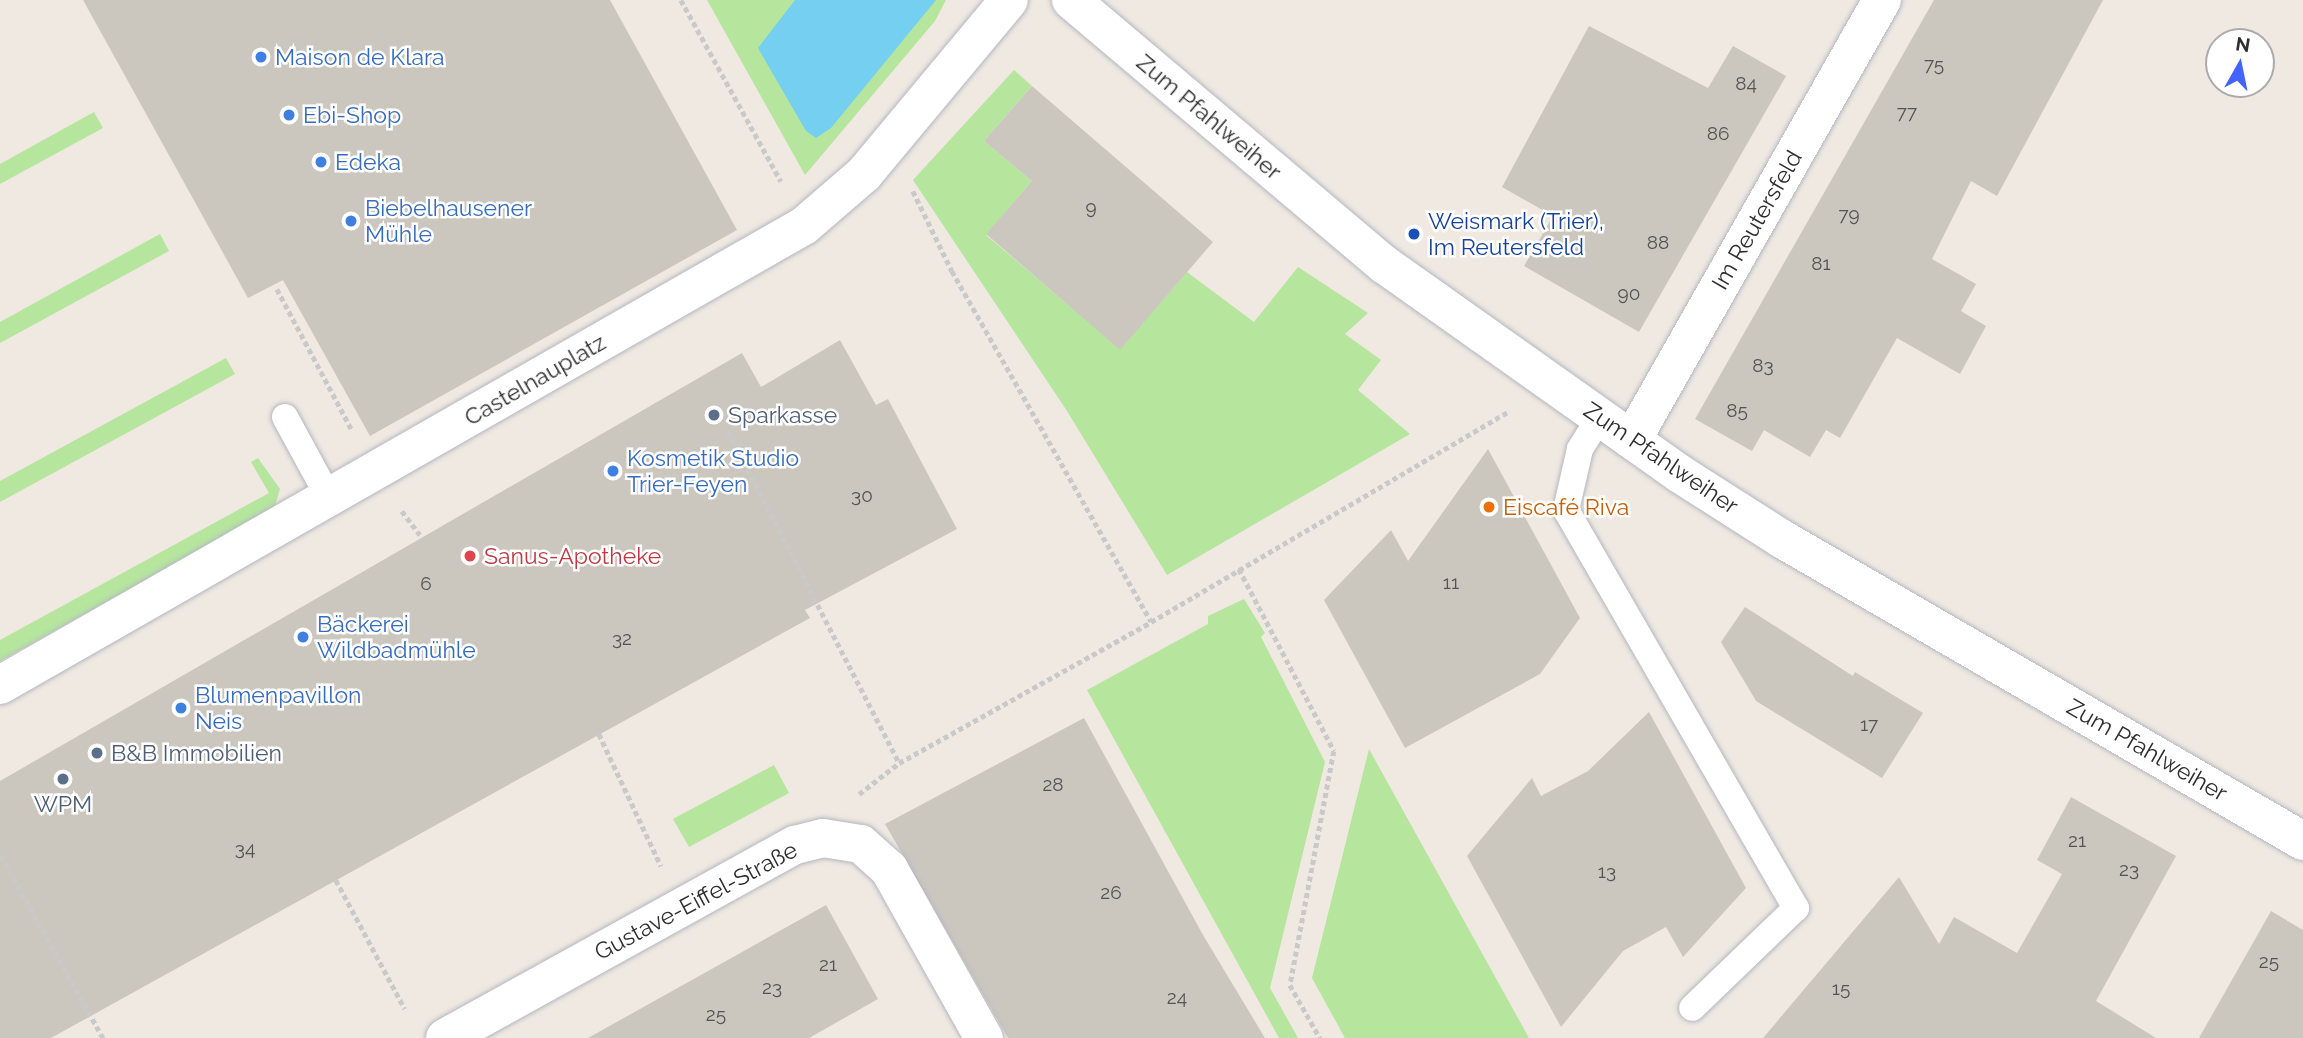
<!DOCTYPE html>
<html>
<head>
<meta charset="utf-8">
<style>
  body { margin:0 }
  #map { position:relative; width:2303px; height:1038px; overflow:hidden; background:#efe9e1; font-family:Raleway,sans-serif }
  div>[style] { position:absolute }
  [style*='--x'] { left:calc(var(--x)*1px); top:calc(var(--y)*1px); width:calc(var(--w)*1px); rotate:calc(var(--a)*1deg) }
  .green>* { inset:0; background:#b6e59e }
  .water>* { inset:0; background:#75cff0 }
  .building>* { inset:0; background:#cbc7bf }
  .path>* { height:4.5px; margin-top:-2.25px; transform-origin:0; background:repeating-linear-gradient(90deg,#c9c9c9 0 5px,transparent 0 8.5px) }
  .roads { filter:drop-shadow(0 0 2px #b4b7c1) drop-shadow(0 0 2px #b4b7c1) }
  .service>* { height:26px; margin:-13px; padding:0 13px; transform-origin:13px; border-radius:13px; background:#fff }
  .minor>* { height:38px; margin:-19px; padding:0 19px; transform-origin:19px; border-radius:19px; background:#fff }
  .tertiary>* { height:38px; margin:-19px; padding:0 19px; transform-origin:19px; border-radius:19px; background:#fff }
  .dots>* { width:19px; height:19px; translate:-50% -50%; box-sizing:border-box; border:4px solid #fff; border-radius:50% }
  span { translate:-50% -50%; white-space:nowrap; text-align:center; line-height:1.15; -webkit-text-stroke:5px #fff; paint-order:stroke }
  .number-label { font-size:19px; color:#555452 }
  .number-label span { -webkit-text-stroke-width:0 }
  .shop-label { font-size:23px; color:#366cbe }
  .left { translate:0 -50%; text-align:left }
  .street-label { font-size:23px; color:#2e2e2e }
  .transit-label { font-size:23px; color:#164399 }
  .service-label { font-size:23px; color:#4e5e75 }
  .food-label { font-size:23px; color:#c56008 }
  .health-label { font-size:23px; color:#be3a42 }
  .north { position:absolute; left:2205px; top:28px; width:70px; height:70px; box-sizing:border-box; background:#fff; border:2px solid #ababab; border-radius:50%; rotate:9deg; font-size:19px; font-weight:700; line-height:28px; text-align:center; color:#2e2e2e }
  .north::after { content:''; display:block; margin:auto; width:24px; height:32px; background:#4264fb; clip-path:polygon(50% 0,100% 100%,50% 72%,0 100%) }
</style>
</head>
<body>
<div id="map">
  <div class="green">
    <i style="clip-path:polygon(707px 0,946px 0,935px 21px,805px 175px)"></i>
    <i style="clip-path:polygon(1014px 70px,1032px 86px,984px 141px,1032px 181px,986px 235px,1120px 349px,1187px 272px,1254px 322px,1298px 267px,1368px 313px,1345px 334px,1381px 360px,1358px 390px,1410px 434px,1167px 575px,1067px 411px,913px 180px)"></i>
    <i style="clip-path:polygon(94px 112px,103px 128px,0 184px,0 164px)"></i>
    <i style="clip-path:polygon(160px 234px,169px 251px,0 343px,0 322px)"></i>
    <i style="clip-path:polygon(226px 358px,235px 374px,0 502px,0 481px)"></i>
    <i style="clip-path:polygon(258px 458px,280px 489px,274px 509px,0 661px,0 640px,269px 493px,251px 462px)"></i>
    <i style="clip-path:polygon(1244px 599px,1265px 633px,1261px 637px,1325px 762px,1270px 988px,1298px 1038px,1279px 1038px,1087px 690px,1208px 624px,1208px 616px)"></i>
    <i style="clip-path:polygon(1369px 749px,1529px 1038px,1345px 1038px,1312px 978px)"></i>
    <i style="clip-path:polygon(774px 765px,789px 793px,689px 847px,673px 819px)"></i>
  </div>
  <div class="water">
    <i style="clip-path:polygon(795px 0,936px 0,831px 128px,816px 138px,806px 131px,758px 48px)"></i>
  </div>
  <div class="building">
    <i style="clip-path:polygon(83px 0,610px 0,737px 230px,370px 436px,283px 280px,248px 298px)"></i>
    <i style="clip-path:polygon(1934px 0,2103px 0,1997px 196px,1971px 181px,1932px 259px,1976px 284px,1961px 311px,1986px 326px,1960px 374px,1897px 338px,1840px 438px,1826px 430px,1810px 457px,1764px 430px,1752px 451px,1695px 419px)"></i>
    <i style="clip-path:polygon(1589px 26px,1708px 88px,1733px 46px,1786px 76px,1639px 332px,1524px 266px,1553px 216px,1502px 187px)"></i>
    <i style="clip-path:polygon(1032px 86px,1213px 242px,1120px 350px,986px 234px,1032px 181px,984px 141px)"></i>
    <i style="clip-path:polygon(840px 340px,876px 405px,888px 399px,957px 529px,805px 610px,810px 618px,51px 1038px,0 1038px,0 781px,742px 353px,761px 387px)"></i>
    <i style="clip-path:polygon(1488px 449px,1580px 618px,1540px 674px,1405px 748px,1324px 600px,1391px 530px,1408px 561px)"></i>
    <i style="clip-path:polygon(1745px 607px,1853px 676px,1855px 672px,1923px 713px,1882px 778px,1756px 701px,1721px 642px)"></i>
    <i style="clip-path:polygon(1649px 712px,1746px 888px,1683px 957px,1666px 927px,1623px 951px,1561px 1027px,1467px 856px,1532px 778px,1541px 796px,1588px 771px)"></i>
    <i style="clip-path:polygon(1084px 718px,1203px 935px,1265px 1038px,1008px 1038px,885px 824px)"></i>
    <i style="clip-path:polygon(2071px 797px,2176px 856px,2096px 1001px,2156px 1038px,1763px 1038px,1899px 877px,1939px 944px,1954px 917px,2017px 953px,2062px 874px,2037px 860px)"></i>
    <i style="clip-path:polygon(826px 905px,878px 999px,809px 1038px,588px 1038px)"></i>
    <i style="clip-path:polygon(2271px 911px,2303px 930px,2303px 1038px,2199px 1038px)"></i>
  </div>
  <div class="path">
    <i style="--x:681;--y:0;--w:207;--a:61.1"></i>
    <i style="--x:913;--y:191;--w:89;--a:64"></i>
    <i style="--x:952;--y:271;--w:403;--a:60.4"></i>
    <i style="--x:277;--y:289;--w:160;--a:62"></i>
    <i style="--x:728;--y:431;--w:373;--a:62.7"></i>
    <i style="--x:402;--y:511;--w:30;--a:53"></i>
    <i style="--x:1239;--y:569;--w:205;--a:62.4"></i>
    <i style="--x:1334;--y:751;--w:238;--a:100.6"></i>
    <i style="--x:1290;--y:985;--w:61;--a:60.5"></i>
    <i style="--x:599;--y:734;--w:146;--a:64.8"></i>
    <i style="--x:859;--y:794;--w:51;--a:-37.8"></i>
    <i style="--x:899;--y:763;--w:289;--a:-29.2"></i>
    <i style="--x:1151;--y:622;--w:414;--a:-30.5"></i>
    <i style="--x:1;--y:856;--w:209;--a:60.7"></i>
    <i style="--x:336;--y:880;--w:146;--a:61.9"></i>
  </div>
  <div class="roads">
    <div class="service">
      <i style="--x:285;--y:417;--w:90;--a:61.4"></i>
      <i style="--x:1600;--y:417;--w:38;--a:122"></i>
      <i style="--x:1580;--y:449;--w:63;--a:102.9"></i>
      <i style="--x:1566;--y:510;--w:460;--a:60"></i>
      <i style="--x:1796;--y:908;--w:144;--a:136.1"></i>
    </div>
    <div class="minor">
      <i style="--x:1632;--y:440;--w:506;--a:-60.4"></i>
      <i style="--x:0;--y:685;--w:927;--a:-29.74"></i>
      <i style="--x:805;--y:225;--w:78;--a:-40.8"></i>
      <i style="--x:864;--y:174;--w:226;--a:-50.2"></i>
      <i style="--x:445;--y:1038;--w:400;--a:-28.9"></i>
      <i style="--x:795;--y:845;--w:29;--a:-14"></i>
      <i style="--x:823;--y:838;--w:38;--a:9"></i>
      <i style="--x:861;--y:844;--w:38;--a:42"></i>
      <i style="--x:889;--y:869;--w:194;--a:60.7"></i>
    </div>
    <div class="tertiary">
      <i style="--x:1071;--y:0;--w:411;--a:40.2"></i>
      <i style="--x:1385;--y:265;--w:362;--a:35.3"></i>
      <i style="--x:1680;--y:474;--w:121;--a:32.5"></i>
      <i style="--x:1782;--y:539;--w:602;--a:30.1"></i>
    </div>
  </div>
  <div class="dots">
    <i style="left:261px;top:57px;background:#3f7fe0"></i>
    <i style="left:289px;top:115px;background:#3f7fe0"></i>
    <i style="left:321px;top:162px;background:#3f7fe0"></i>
    <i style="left:351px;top:221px;background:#3f7fe0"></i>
    <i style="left:1414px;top:234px;background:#1a4fb4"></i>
    <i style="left:714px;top:415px;background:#5c6f8a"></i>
    <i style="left:613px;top:471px;background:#3f7fe0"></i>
    <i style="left:1489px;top:507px;background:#e8710a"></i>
    <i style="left:470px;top:556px;background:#e0444e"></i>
    <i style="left:303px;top:637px;background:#3f7fe0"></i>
    <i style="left:181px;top:708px;background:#3f7fe0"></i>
    <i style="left:97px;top:753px;background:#5c6f8a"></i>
    <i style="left:63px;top:779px;background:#5c6f8a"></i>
  </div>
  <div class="number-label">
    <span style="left:1934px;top:65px">75</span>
    <span style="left:1746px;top:84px">84</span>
    <span style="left:1907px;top:113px">77</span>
    <span style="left:1718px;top:134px">86</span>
    <span style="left:1091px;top:208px">9</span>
    <span style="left:1849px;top:215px">79</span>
    <span style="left:1658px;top:243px">88</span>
    <span style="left:1821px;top:264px">81</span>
    <span style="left:1629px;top:294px">90</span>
    <span style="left:1763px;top:366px">83</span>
    <span style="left:1737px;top:411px">85</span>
    <span style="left:862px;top:496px">30</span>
    <span style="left:1451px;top:583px">11</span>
    <span style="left:426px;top:584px">6</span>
    <span style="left:622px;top:639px">32</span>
    <span style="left:1869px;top:725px">17</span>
    <span style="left:1053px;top:785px">28</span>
    <span style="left:2077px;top:841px">21</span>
    <span style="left:245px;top:849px">34</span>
    <span style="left:2129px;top:870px">23</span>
    <span style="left:1607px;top:872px">13</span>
    <span style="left:1111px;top:893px">26</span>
    <span style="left:2269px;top:962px">25</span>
    <span style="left:828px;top:965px">21</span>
    <span style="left:772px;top:988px">23</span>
    <span style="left:1841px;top:989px">15</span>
    <span style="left:1177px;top:998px">24</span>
    <span style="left:716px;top:1015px">25</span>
  </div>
  <div class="shop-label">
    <span class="left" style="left:275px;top:57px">Maison de Klara</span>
    <span class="left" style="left:303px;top:115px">Ebi-Shop</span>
    <span class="left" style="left:335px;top:162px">Edeka</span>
    <span class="left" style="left:365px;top:221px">Biebelhausener<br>Mühle</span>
    <span class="left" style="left:627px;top:471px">Kosmetik Studio<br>Trier-Feyen</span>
    <span class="left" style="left:317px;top:637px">Bäckerei<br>Wildbadmühle</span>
    <span class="left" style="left:195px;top:708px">Blumenpavillon<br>Neis</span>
  </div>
  <div class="street-label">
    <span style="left:1209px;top:117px;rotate:40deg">Zum Pfahlweiher</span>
    <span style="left:1757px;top:220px;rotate:-60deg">Im Reutersfeld</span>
    <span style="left:535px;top:380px;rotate:-30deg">Castelnauplatz</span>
    <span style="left:1661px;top:458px;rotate:34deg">Zum Pfahlweiher</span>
    <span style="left:2147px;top:750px;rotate:30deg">Zum Pfahlweiher</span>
    <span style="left:696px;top:901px;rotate:-28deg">Gustave-Eiffel-Straße</span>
  </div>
  <div class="transit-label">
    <span class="left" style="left:1428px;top:234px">Weismark (Trier),<br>Im Reutersfeld</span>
  </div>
  <div class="service-label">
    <span class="left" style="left:728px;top:415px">Sparkasse</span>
    <span class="left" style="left:111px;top:753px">B&amp;B Immobilien</span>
    <span style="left:63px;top:804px">WPM</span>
  </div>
  <div class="food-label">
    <span class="left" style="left:1503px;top:507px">Eiscafé Riva</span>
  </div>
  <div class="health-label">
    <span class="left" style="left:484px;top:556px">Sanus-Apotheke</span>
  </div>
  <div class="north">N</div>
</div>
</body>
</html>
